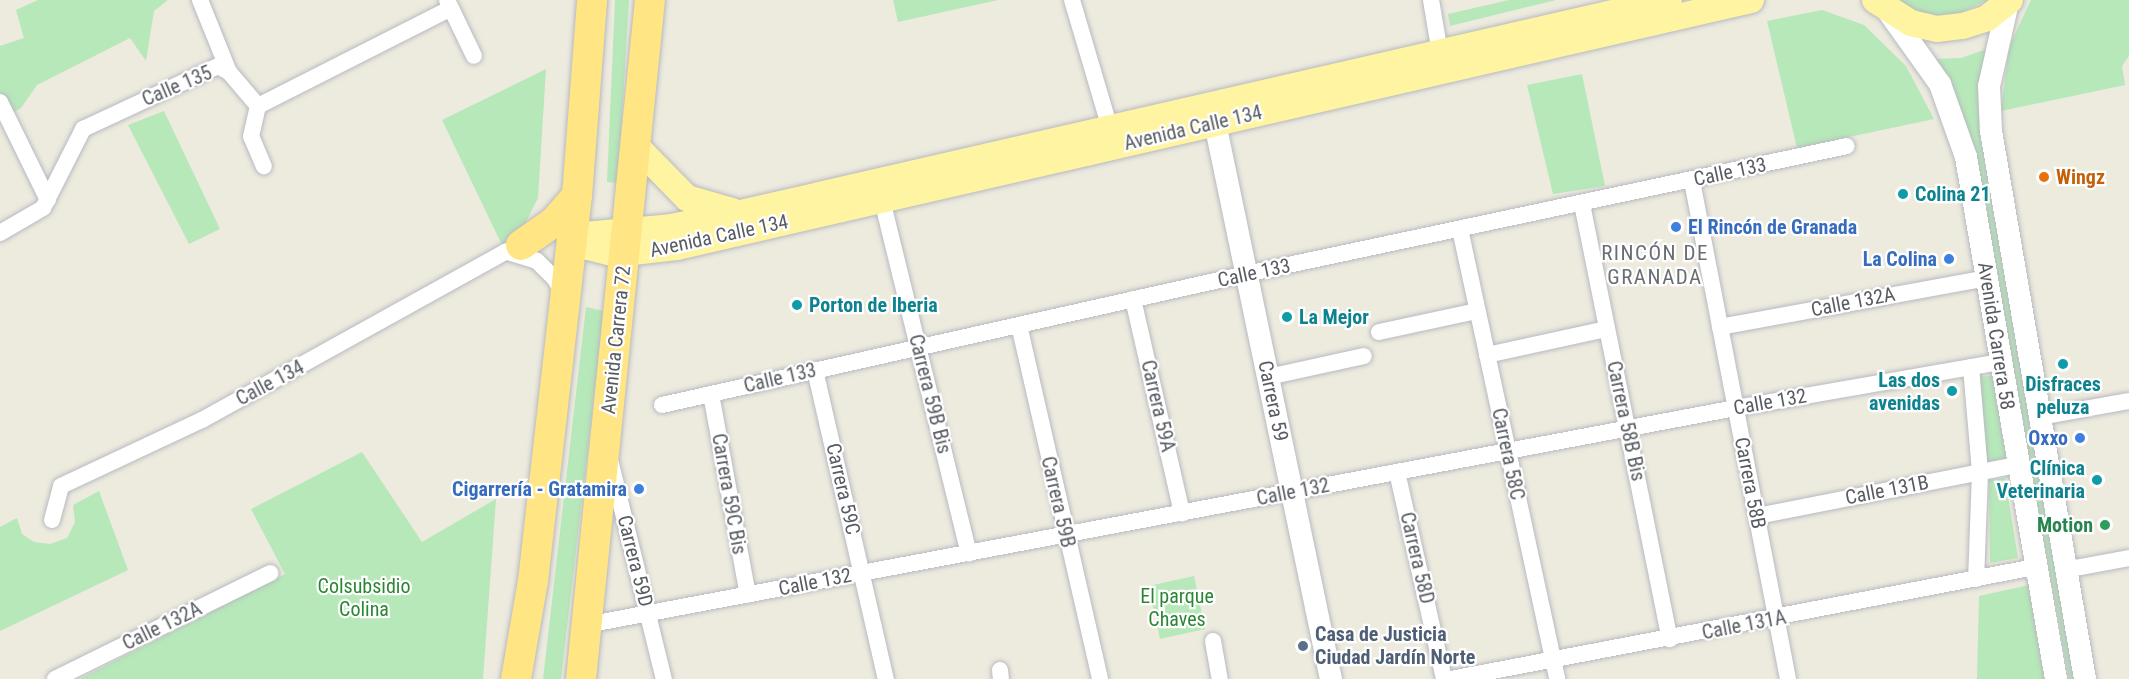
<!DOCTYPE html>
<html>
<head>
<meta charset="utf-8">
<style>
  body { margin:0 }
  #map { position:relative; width:2129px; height:679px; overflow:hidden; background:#edeade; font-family:"Roboto Condensed",sans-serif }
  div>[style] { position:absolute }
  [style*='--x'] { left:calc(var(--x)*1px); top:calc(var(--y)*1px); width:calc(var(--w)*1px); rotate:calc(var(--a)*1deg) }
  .green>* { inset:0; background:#b7e8b9 }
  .roads { filter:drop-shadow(0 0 2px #b7bac0) drop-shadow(0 0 2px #b7bac0) }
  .street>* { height:16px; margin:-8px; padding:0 8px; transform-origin:8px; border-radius:8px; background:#fff }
  .secondary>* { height:22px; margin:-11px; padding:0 11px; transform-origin:11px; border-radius:11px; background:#fff }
  .primary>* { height:26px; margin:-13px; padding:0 13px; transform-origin:13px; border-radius:13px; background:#fff4a1 }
  .highway>* { height:30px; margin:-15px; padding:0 15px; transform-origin:15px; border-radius:15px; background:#ffe583 }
  .dots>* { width:16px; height:16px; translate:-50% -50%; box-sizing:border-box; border:3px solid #fff; border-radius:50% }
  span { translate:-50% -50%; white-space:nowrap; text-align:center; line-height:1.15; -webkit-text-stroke:4.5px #fff; paint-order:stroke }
  .street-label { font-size:20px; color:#585c62 }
  .food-label { font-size:20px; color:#c56008; font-weight:700 }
  .left { translate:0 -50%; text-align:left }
  .culture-label { font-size:20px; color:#0d838f; font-weight:700 }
  .right { translate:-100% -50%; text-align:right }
  .shop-label { font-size:20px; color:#366cbe; font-weight:700 }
  .leisure-label { font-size:20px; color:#27864d; font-weight:700 }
  .park-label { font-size:20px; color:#2b8633 }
  .service-label { font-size:20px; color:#4e5e75; font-weight:700 }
  .neighbourhood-label { font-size:21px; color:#696e74; letter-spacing:1.5px }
</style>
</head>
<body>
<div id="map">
  <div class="green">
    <i style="clip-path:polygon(38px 0,168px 0,154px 11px,146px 61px,130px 38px,37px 85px,21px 108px,0 120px,0 46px,24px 38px,16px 10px)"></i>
    <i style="clip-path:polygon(615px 0,629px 0,618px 183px,607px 182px)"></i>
    <i style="clip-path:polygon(893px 0,998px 0,898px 22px)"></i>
    <i style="clip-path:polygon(1509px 0,1556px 0,1450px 26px,1448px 14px)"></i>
    <i style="clip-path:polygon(1890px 0,1988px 0,1949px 18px,1922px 17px)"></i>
    <i style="clip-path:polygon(2031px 0,2129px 0,2129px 56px,2122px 66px,2125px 85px,2001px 111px,2009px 47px)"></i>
    <i style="clip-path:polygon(1822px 10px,1864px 25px,1906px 66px,1934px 119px,1797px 148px,1767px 21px)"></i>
    <i style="clip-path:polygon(1987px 49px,2082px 679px,2069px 679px,1969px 130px,1934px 59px,1961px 58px)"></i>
    <i style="clip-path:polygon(546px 69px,538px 198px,523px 228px,502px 245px,442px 120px)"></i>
    <i style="clip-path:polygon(1582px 74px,1605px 186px,1553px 194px,1527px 85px)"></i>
    <i style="clip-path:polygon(164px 111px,220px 229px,189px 244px,128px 125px)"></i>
    <i style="clip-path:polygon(586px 307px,604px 311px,561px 679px,543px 679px)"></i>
    <i style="clip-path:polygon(1992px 376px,2007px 458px,1984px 463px,1976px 377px)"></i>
    <i style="clip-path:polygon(362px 452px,422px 542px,496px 499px,483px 679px,80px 679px,285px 574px,251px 509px)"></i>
    <i style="clip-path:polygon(2005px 478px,2018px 558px,1990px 563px,1989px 480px)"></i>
    <i style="clip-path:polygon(99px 491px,128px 570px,0 631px,0 527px,17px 518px,22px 534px,34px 542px,50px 544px,67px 538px,75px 522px,73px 505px)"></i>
    <i style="clip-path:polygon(1194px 576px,1205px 629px,1160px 639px,1149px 586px)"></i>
    <i style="clip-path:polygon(2029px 585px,2045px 679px,1977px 679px,1979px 596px)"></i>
  </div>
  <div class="roads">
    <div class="street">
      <i style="--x:200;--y:0;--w:78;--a:68.1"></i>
      <i style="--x:447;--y:0;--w:62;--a:64.3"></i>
      <i style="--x:1072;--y:0;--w:134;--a:73.5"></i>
      <i style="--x:1431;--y:0;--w:54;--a:80.4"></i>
      <i style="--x:0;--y:102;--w:109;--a:63.9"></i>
      <i style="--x:258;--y:106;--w:31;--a:103"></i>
      <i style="--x:251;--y:136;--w:33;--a:67"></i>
      <i style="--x:1692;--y:181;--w:507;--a:79.09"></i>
      <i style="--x:882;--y:200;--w:364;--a:76.2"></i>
      <i style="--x:1582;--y:204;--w:444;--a:78.6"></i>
      <i style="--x:1460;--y:229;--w:460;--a:77.8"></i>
      <i style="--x:0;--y:233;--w:50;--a:-30.2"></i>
      <i style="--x:43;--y:208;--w:89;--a:-63.1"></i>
      <i style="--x:83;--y:129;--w:149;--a:-25"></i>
      <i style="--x:218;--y:66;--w:13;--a:29"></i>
      <i style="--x:229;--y:72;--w:45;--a:49.5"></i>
      <i style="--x:258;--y:106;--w:214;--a:-26.9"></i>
      <i style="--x:508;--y:252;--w:30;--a:17"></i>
      <i style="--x:537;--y:261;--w:25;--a:45"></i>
      <i style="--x:555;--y:279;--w:17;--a:62"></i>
      <i style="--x:1133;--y:299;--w:220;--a:77.1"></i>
      <i style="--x:1019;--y:325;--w:363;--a:77.1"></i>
      <i style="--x:1720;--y:327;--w:270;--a:-10.4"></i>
      <i style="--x:1379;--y:332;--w:100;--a:-12.1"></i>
      <i style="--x:1487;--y:355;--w:122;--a:-12.3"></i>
      <i style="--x:1971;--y:367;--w:105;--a:85.1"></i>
      <i style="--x:1980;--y:472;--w:107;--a:92.1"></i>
      <i style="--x:815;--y:370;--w:317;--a:77.1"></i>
      <i style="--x:1268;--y:377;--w:98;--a:-12.3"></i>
      <i style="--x:711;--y:394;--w:204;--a:79.6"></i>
      <i style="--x:662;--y:405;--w:599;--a:-12.64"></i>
      <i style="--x:1246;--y:274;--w:614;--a:-12.02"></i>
      <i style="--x:2040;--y:417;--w:90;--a:-10.2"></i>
      <i style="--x:611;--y:464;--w:221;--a:76.2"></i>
      <i style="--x:1397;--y:472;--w:212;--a:77.2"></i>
      <i style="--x:1757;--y:516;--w:265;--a:-11.1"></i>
      <i style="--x:52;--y:520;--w:35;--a:-75"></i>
      <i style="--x:61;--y:486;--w:156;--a:-25.1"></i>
      <i style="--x:202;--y:420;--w:346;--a:-29"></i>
      <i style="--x:505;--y:252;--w:26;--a:-21"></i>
      <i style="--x:2065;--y:570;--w:65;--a:-10.6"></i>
      <i style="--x:586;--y:625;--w:1170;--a:-10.69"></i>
      <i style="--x:1736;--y:408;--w:268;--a:-9.9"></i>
      <i style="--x:1213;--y:641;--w:39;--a:80"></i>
      <i style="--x:1000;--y:670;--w:9;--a:84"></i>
      <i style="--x:55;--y:679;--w:240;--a:-26.2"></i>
      <i style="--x:1451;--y:679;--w:595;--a:-10.86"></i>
    </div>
    <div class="secondary">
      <i style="--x:2008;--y:2;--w:86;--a:102.7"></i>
      <i style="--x:1989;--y:86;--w:45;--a:87.5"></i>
      <i style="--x:1991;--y:131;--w:556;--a:80.27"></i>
      <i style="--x:1888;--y:11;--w:90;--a:54.5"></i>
      <i style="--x:1940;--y:84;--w:77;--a:70.4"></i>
      <i style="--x:1966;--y:157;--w:530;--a:80.22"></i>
      <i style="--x:1215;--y:123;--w:568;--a:78.22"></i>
    </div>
    <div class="primary">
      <i style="--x:1875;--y:0;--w:43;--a:32.6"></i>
      <i style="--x:1911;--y:23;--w:27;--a:13"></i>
      <i style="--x:1937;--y:29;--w:26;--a:-7"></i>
      <i style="--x:1963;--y:26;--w:25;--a:-18"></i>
      <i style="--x:1987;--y:18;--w:29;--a:-38"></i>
      <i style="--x:636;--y:146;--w:73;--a:45.6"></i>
      <i style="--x:687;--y:198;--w:47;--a:16.1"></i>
      <i style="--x:573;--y:236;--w:19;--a:36"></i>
      <i style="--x:588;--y:247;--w:29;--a:14"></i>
      <i style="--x:616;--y:254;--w:61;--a:-6.5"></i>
      <i style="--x:677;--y:247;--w:1102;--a:-12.95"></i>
      <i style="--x:573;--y:236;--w:98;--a:-5.2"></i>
      <i style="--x:671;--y:227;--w:71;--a:-11.3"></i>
      <i style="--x:741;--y:213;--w:952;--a:-12.93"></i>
    </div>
    <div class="highway">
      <i style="--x:521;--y:245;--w:40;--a:-34.9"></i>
      <i style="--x:554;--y:222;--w:35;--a:-49"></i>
      <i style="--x:516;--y:679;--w:99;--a:-80.2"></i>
      <i style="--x:533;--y:581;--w:388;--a:-83.5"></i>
      <i style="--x:577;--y:196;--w:197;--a:-85.6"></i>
      <i style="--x:581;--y:679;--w:682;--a:-84.2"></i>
    </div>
  </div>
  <div class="dots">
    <i style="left:2044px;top:177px;background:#e8710a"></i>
    <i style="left:1903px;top:194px;background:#0f9aa8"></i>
    <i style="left:1676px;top:227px;background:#3f7fe0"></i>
    <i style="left:1949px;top:259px;background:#3f7fe0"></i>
    <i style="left:797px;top:305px;background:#0f9aa8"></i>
    <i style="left:1287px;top:317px;background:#0f9aa8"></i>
    <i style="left:2063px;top:364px;background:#0f9aa8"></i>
    <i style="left:1952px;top:391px;background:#0f9aa8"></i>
    <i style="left:2080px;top:438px;background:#3f7fe0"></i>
    <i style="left:2097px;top:480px;background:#0f9aa8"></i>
    <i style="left:639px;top:489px;background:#3f7fe0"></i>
    <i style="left:2105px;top:525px;background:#2e9e5b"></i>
    <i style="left:1303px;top:646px;background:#5c6f8a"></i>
  </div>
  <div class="street-label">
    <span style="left:177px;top:86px;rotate:-23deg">Calle 135</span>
    <span style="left:1193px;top:128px;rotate:-13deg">Avenida Calle 134</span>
    <span style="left:1730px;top:172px;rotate:-12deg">Calle 133</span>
    <span style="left:719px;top:236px;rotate:-12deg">Avenida Calle 134</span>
    <span style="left:1254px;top:273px;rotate:-12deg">Calle 133</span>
    <span style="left:1853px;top:302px;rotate:-11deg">Calle 132A</span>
    <span style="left:1996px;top:336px;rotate:81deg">Avenida Carrera 58</span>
    <span style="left:616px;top:340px;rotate:-84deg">Avenida Carrera 72</span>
    <span style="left:780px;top:378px;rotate:-13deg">Calle 133</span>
    <span style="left:270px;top:383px;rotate:-28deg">Calle 134</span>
    <span style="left:930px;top:394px;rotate:76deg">Carrera 59B Bis</span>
    <span style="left:1273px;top:401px;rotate:78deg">Carrera 59</span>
    <span style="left:1770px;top:402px;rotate:-10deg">Calle 132</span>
    <span style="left:1158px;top:406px;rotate:77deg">Carrera 59A</span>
    <span style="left:1626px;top:421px;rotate:78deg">Carrera 58B Bis</span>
    <span style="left:1508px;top:454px;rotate:78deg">Carrera 58C</span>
    <span style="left:1750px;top:483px;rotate:79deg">Carrera 58B</span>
    <span style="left:843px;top:489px;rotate:77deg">Carrera 59C</span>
    <span style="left:1887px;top:490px;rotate:-11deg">Calle 131B</span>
    <span style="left:1293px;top:492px;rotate:-11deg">Calle 132</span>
    <span style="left:729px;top:494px;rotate:80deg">Carrera 59C Bis</span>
    <span style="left:1058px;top:502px;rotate:77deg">Carrera 59B</span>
    <span style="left:1417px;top:558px;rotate:77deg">Carrera 58D</span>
    <span style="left:635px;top:561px;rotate:76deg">Carrera 59D</span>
    <span style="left:815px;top:582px;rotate:-11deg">Calle 132</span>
    <span style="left:1744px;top:625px;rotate:-11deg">Calle 131A</span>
    <span style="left:162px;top:626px;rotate:-26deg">Calle 132A</span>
  </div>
  <div class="food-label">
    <span class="left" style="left:2056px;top:177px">Wingz</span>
  </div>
  <div class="culture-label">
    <span class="left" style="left:1915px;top:194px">Colina 21</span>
    <span class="left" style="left:809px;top:305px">Porton de Iberia</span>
    <span class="left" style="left:1299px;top:317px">La Mejor</span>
    <span class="right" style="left:1940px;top:392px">Las dos<br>avenidas</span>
    <span style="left:2063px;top:396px">Disfraces<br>peluza</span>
    <span class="right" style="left:2085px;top:480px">Clínica<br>Veterinaria</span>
  </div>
  <div class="shop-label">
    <span class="left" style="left:1688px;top:227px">El Rincón de Granada</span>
    <span class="right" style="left:1937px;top:259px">La Colina</span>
    <span class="right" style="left:2068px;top:438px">Oxxo</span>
    <span class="right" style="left:627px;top:489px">Cigarrería - Gratamira</span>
  </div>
  <div class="leisure-label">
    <span class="right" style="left:2093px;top:525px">Motion</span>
  </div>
  <div class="park-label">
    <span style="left:364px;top:598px">Colsubsidio<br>Colina</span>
    <span style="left:1177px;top:608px">El parque<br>Chaves</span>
  </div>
  <div class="service-label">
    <span class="left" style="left:1315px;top:646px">Casa de Justicia<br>Ciudad Jardín Norte</span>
  </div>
  <div class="neighbourhood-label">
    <span style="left:1655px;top:265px">RINCÓN DE<br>GRANADA</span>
  </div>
</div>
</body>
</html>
